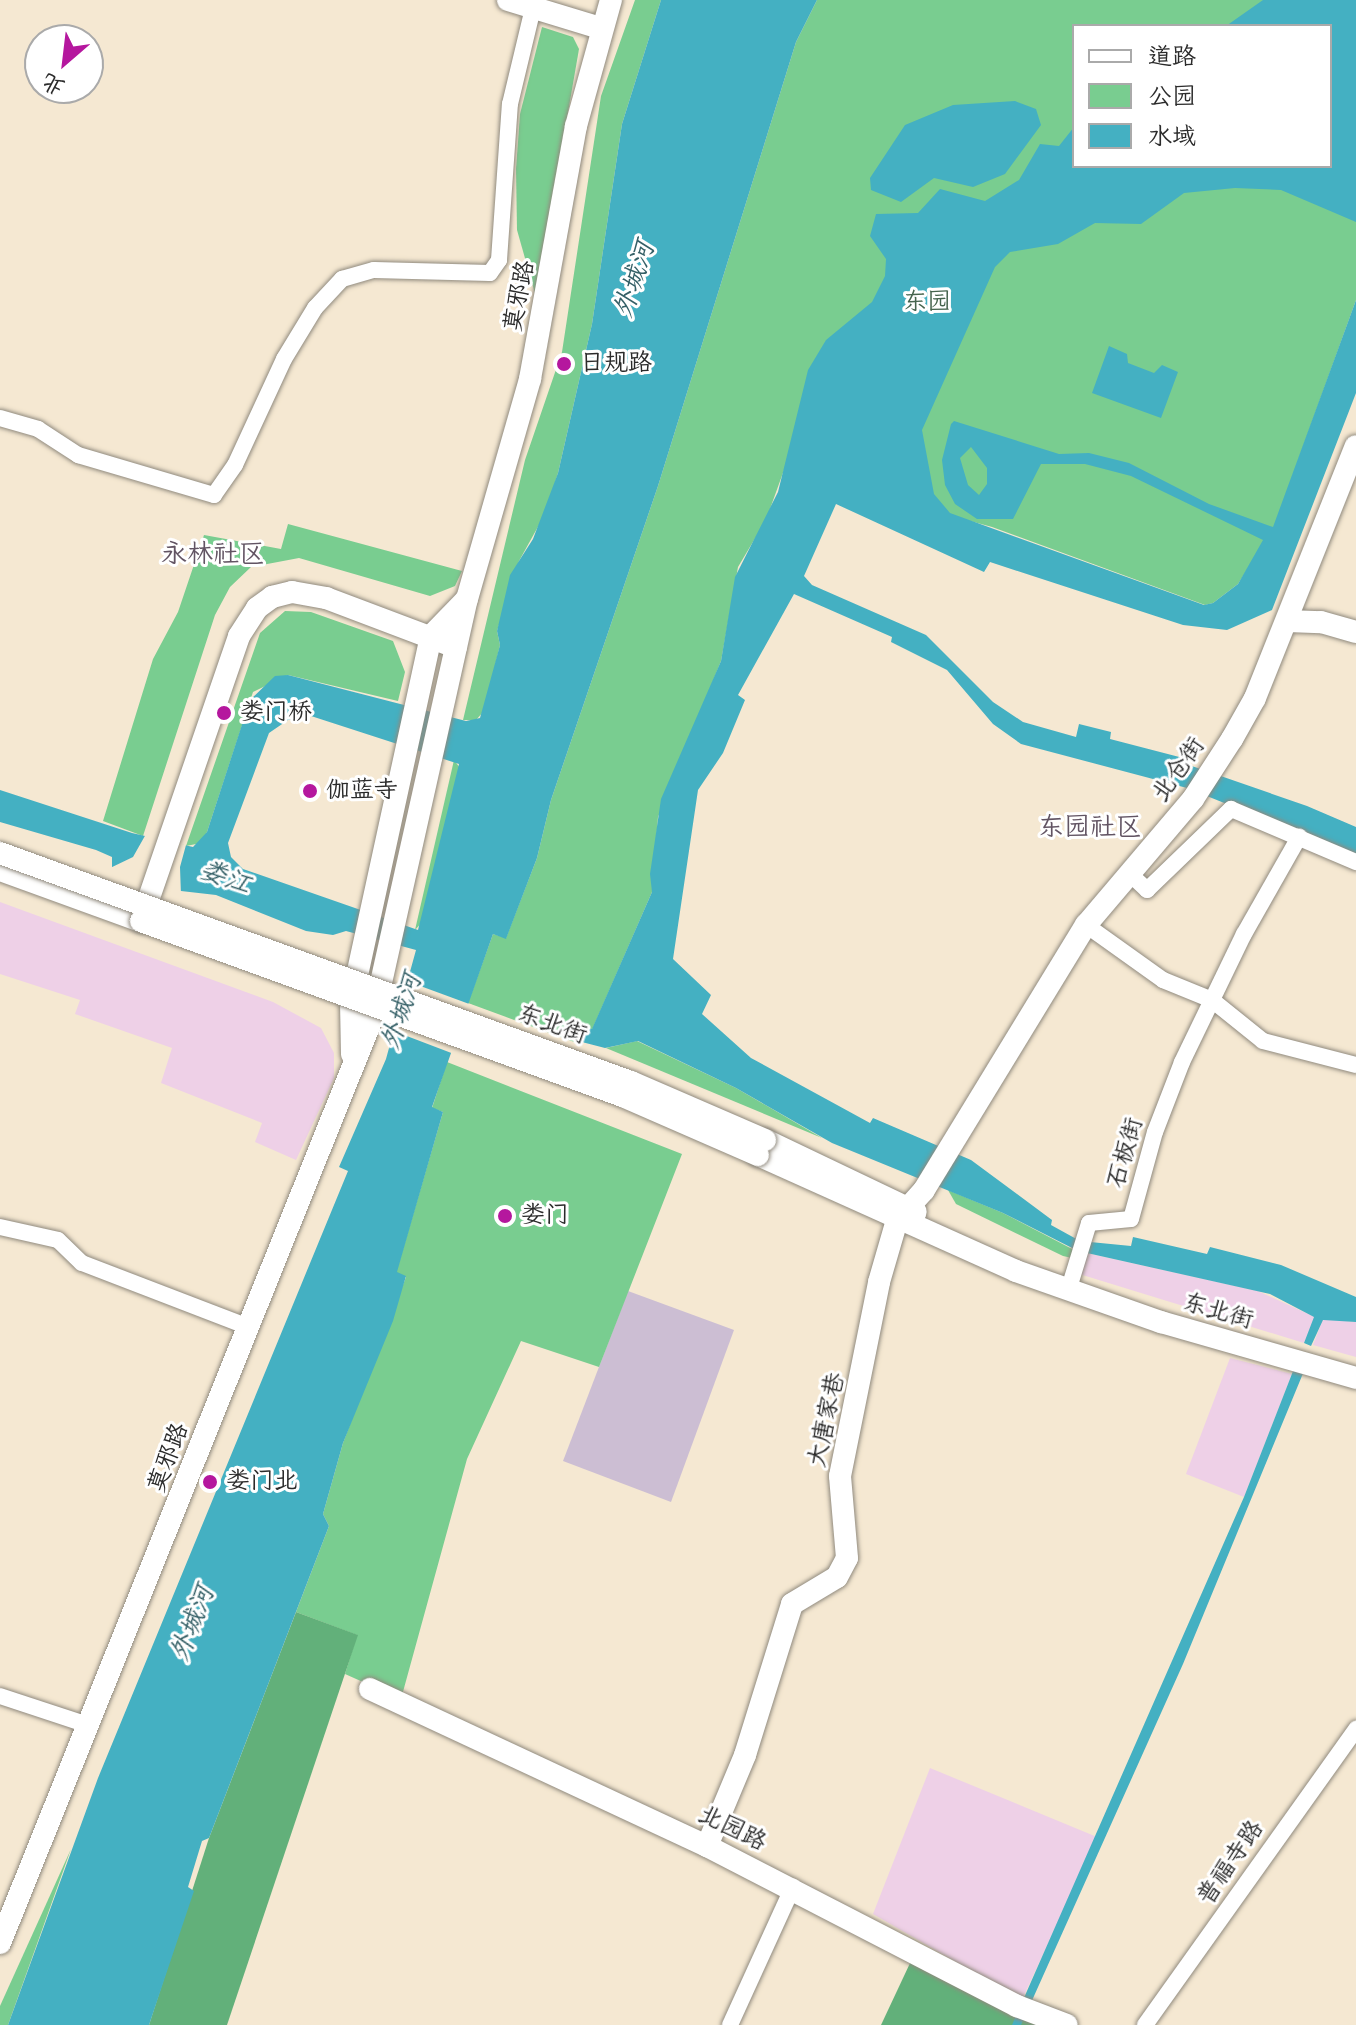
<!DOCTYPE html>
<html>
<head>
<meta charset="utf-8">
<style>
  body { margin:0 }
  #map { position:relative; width:1356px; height:2025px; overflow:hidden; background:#f5e8d2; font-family:Mynerve,"LXGW WenKai TC",sans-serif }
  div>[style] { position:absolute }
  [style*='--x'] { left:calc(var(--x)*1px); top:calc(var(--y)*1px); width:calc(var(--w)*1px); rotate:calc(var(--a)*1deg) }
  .built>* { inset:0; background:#eed0e7 }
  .industrial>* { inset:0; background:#ccbed3 }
  .green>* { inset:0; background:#79cd90 }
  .forest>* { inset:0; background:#62b07a }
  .water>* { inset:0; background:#44b0c2 }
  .pier>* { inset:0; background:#f5e8d2 }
  .roads { filter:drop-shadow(0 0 2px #908a7e) drop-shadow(0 0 2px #908a7e) }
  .street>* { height:16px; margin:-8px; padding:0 8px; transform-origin:8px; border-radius:8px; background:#fff }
  .secondary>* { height:22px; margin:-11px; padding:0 11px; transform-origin:11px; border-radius:11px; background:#fff }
  .bridges { filter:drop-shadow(0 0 2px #908a7e) drop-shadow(0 0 2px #908a7e) }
  .secondary-bridge>* { height:22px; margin:-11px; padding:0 11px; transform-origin:11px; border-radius:11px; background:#fff }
  .dots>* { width:22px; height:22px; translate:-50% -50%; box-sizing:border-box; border:4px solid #fff; border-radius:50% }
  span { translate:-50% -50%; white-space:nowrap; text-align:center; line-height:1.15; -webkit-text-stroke:6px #fff; paint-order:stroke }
  .street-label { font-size:24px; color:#2b2b2b }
  .park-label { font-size:24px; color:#46644e }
  .poi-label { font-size:24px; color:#2b2b2b }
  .left { translate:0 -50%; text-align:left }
  .water-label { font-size:26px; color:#356067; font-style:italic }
  .neighbourhood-label { font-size:26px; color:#625463 }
  .legend { position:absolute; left:1072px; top:24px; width:260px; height:144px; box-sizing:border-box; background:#fff; border:2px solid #aaa; margin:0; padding:10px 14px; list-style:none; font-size:24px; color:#2b2b2b }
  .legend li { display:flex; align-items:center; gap:16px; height:40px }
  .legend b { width:40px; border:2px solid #aaa }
  .north { position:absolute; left:24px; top:24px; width:80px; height:80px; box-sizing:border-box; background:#fff; border:2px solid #aaa; border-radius:50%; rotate:208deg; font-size:22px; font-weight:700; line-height:32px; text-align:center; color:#2b2b2b }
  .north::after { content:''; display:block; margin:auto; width:28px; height:36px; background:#b5179e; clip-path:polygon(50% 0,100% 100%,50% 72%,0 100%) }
</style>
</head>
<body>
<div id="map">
  <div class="built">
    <i style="clip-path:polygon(0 902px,273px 1002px,321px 1028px,334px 1053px,334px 1078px,296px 1160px,255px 1142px,262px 1123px,161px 1083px,172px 1048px,75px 1014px,80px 1000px,0 974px)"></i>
    <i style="clip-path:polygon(1082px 1252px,1258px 1291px,1315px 1317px,1304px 1343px,1076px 1273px)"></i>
    <i style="clip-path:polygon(1323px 1319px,1356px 1322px,1356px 1357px,1313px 1345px)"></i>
    <i style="clip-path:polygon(1230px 1358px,1292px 1374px,1244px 1497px,1186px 1474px)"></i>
    <i style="clip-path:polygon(930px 1768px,1097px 1837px,1022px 2000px,873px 1914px)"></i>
  </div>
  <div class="industrial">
    <i style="clip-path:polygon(628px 1291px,734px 1330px,671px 1502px,563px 1461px)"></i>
  </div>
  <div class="green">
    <i style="clip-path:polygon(635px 0,661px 0,622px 124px,592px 324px,558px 473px,545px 514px,519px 561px,497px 631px,500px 645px,484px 711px,476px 720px,463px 720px,525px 460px,562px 352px,601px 96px)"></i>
    <i style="clip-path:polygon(evenodd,817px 0,1356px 0,1356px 300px,1274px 527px,1238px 584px,1213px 603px,1205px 605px,992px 527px,784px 470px,766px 520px,738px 567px,721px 661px,658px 817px,652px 892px,592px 1030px,583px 1028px,577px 1043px,468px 1003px,493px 934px,506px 938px,537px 858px,551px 800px,658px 486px,796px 42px,817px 0,1074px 26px,1330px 26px,1330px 166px,1074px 166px,1074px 26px)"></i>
    <i style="clip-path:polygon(542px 27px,573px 37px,579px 49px,536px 297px,517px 230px,516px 169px,520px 114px)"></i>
    <i style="clip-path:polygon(288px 524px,462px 571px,455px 586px,430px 596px,299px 558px,251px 567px,230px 587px,215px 615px,143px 836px,103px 821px,153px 659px,178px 612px,204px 535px,281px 549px)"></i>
    <i style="clip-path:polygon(285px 611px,311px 612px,393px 641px,405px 672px,398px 701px,288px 675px,253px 692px,207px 832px,201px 843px,186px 846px,260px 633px)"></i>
    <i style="clip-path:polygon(454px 760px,460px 768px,424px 920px,415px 930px)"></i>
    <i style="clip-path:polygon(637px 1041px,736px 1088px,822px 1138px,606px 1048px)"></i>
    <i style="clip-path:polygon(447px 1062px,682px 1154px,599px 1367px,521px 1341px,467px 1459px,401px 1699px,345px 1674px,357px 1635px,296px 1612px,329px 1526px,323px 1514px,343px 1443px,406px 1277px,396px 1273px,443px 1112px,432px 1108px)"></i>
    <i style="clip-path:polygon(948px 1190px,1003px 1213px,1076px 1251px,1072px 1258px,1063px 1256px,956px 1204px)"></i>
    <i style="clip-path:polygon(71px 1849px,8px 2025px,0 2025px,0 2006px)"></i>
  </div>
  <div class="forest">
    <i style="clip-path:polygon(296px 1612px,358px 1635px,227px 2025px,149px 2025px,209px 1838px)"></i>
    <i style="clip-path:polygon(911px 1961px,1044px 2025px,881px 2025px)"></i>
  </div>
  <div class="water">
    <i style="clip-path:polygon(evenodd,661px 0,817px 0,796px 42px,658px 486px,551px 800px,537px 858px,506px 939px,493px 934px,432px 1107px,443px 1112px,397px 1272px,406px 1276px,393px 1321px,343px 1443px,323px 1514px,329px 1526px,209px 1838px,202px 1841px,188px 1887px,194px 1891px,149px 2025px,8px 2025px,98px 1778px,348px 1171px,339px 1167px,386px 1059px,416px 950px,346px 931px,333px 935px,306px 931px,216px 895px,181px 891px,112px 867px,112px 857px,96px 850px,0 822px,0 790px,132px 833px,193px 847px,207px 832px,250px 700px,275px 676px,288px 675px,466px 721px,480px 718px,500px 645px,497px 631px,510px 575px,533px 539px,558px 473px,592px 324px,622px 124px,661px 0,311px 716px,459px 764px,418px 930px,243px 869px,231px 857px,228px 843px,269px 733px,288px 720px,311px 716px)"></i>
    <i style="clip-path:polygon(evenodd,1263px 0,1356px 0,1356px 222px,1281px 190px,1235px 188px,1184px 193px,1141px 224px,1095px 223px,1058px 244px,1010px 252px,995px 267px,922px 430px,934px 494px,950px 513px,1204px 605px,1213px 603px,1238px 584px,1263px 540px,1131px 476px,1085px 464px,1041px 464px,1013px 519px,977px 519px,955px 504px,945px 485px,942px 460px,951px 424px,954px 421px,1059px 454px,1089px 453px,1129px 463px,1209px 504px,1273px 527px,1356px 300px,1356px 393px,1272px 610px,1227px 630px,1183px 625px,990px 562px,984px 572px,836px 504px,804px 576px,812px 585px,926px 635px,993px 702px,1023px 722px,1076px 737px,1079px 724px,1111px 732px,1110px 739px,1187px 759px,1186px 764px,1307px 806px,1356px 827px,1356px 856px,1187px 788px,1021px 744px,993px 724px,947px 670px,891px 642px,892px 637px,794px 594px,738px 695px,745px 700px,723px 753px,698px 790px,673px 959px,711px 995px,702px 1014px,751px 1058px,870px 1123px,873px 1118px,971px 1160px,1052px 1220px,1051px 1225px,1080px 1241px,1131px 1246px,1133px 1237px,1207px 1254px,1210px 1247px,1281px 1265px,1356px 1297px,1356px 1322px,1323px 1320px,1311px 1346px,1304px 1343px,1314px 1317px,1270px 1294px,1078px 1251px,1003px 1213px,832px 1143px,736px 1088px,638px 1041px,605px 1048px,578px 1041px,584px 1027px,592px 1029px,652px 892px,650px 874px,661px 799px,721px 661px,735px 577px,778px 492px,808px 370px,826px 340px,872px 302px,885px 276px,886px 259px,870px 236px,876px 214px,918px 213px,940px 189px,985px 201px,1019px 180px,1040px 144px,1059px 146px,1074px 127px,1074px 166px,1330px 166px,1330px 26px,1226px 26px,1263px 0,971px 447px,987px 468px,987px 484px,979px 495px,968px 485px,960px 458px,971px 447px)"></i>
    <i style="clip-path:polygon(1015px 101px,1036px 109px,1041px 125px,1005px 174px,973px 187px,934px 178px,901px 202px,871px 190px,870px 178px,905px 125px,953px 105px)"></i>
    <i style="clip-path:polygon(1109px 346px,1127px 354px,1128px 363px,1154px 373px,1162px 365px,1178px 372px,1161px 418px,1092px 393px)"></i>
    <i style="clip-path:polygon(1295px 1366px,1304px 1371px,1183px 1664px,1021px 2025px,1012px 2025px,1244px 1497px)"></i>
  </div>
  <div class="pier">
    <i style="clip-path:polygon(146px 834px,186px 845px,180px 867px,181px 895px,108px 869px,133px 857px)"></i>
    <i style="clip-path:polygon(404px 980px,472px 1005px,454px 1054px,391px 1030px)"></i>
  </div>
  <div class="roads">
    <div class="street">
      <i style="--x:0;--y:418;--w:40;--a:16"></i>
      <i style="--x:38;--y:429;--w:48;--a:33"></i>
      <i style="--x:78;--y:455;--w:142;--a:16.4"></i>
      <i style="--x:214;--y:495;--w:37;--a:-55"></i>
      <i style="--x:235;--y:465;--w:117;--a:-65.2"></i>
      <i style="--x:284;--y:359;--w:60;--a:-58.7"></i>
      <i style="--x:315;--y:308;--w:40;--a:-47"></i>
      <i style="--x:342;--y:279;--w:33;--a:-16"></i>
      <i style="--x:374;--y:270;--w:116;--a:1.5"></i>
      <i style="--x:490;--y:273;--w:16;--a:-55"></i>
      <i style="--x:499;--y:260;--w:156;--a:-86"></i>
      <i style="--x:510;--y:104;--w:99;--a:-76.5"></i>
      <i style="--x:1129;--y:873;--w:25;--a:43"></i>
      <i style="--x:1147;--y:890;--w:117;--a:-44"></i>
      <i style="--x:1231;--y:809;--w:136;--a:23"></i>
      <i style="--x:1086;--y:925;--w:95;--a:35.5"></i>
      <i style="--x:1163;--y:980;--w:53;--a:22.2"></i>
      <i style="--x:1212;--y:1000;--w:65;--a:38.8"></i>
      <i style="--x:1263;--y:1041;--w:96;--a:14.5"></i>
      <i style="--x:0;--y:1227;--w:59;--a:12.6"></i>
      <i style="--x:58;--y:1240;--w:33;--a:44"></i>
      <i style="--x:82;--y:1263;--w:176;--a:21"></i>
      <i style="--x:1069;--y:1288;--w:68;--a:-72.9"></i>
      <i style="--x:1089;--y:1223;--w:42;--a:-5.4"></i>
      <i style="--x:1131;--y:1219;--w:90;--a:-74.6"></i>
      <i style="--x:1155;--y:1132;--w:75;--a:-68.9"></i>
      <i style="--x:1182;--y:1062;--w:142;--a:-64.2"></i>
      <i style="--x:1244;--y:934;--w:112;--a:-60.4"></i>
      <i style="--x:0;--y:1696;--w:93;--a:18.2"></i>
      <i style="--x:730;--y:2025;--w:152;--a:-65.5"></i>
      <i style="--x:1145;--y:2025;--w:364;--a:-54.5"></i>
    </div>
    <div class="secondary">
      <i style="--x:508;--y:0;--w:96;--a:16.9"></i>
      <i style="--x:1287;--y:621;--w:34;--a:2"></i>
      <i style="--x:1321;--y:622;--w:36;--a:16"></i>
      <i style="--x:0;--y:870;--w:150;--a:19.9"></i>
      <i style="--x:141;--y:921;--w:301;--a:-71"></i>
      <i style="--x:239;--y:636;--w:33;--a:-57"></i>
      <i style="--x:257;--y:608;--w:19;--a:-36"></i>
      <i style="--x:272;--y:597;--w:21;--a:-14"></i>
      <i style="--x:292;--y:592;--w:35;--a:10"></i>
      <i style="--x:326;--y:598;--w:139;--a:20.7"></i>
      <i style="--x:352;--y:1054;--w:51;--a:-91.1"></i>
      <i style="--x:351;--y:1003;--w:376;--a:-77.7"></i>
      <i style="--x:431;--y:636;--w:50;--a:-45.8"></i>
      <i style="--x:765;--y:1140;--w:167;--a:25.5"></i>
      <i style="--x:758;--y:1155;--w:283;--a:24.2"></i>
      <i style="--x:1016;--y:1271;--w:154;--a:19.4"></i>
      <i style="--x:1161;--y:1322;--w:203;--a:16"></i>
      <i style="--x:370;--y:1689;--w:372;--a:25"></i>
      <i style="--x:707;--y:1846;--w:349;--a:27.3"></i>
      <i style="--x:1017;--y:2006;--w:53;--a:20.8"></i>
      <i style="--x:707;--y:1846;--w:99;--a:-67.3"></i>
      <i style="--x:745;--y:1755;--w:158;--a:-72.7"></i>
      <i style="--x:792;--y:1604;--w:52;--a:-31"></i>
      <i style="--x:837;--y:1577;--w:21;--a:-62"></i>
      <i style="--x:847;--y:1558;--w:82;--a:-94.9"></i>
      <i style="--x:840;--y:1476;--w:198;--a:-78.6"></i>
      <i style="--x:879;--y:1282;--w:65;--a:-73.8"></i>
      <i style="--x:897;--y:1220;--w:40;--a:-48"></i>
      <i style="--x:924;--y:1190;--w:311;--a:-58.6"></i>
      <i style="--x:1086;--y:925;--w:165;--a:-49.7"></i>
      <i style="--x:1193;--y:799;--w:72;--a:-57"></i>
      <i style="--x:1232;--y:739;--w:47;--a:-60.7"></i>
      <i style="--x:1255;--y:698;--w:271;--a:-68.2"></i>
      <i style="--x:0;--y:1943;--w:1001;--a:-68.07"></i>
      <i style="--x:374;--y:1014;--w:425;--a:-77.4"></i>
      <i style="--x:467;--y:599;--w:229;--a:-74"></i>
      <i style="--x:530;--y:379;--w:257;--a:-79.7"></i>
      <i style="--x:576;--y:126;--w:131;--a:-74.5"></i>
    </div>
  </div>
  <div class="bridges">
    <div class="secondary-bridge">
      <i style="--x:0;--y:853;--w:671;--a:19.95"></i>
      <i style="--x:631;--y:1082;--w:146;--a:23.4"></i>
      <i style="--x:141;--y:921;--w:515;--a:19.98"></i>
      <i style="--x:625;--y:1097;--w:145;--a:23.6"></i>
    </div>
  </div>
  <div class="dots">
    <i style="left:564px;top:364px;background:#b5179e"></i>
    <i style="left:224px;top:713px;background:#b5179e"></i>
    <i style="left:310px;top:791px;background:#b5179e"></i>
    <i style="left:505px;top:1216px;background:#b5179e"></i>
    <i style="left:210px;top:1482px;background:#b5179e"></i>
  </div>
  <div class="street-label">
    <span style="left:520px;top:296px;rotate:-79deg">莫邪路</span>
    <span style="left:1179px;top:770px;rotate:-55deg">北仓街</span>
    <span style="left:552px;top:1025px;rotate:20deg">东北街</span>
    <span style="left:1126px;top:1153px;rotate:-74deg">石板街</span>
    <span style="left:1218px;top:1312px;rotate:16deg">东北街</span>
    <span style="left:827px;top:1420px;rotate:-78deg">大唐家巷</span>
    <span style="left:169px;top:1458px;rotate:-69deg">莫邪路</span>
    <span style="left:732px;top:1829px;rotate:26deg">北园路</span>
    <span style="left:1231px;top:1863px;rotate:-55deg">普福寺路</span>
  </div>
  <div class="park-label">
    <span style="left:927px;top:303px">东园</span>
  </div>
  <div class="poi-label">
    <span class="left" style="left:580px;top:364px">日规路</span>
    <span class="left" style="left:240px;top:713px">娄门桥</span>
    <span class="left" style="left:326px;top:791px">伽蓝寺</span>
    <span class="left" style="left:521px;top:1216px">娄门</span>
    <span class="left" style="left:226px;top:1482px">娄门北</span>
  </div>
  <div class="water-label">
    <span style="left:636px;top:280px;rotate:-72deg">外城河</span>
    <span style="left:225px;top:879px;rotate:20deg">娄江</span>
    <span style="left:403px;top:1012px;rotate:-72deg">外城河</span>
    <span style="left:194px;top:1624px;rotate:-69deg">外城河</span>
  </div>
  <div class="neighbourhood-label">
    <span style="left:213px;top:556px">永林社区</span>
    <span style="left:1090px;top:829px">东园社区</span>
  </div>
  <ul class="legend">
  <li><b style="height:10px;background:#fff"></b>道路</li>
  <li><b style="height:22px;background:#79cd90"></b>公园</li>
  <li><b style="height:22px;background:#44b0c2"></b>水域</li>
  </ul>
  <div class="north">北</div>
</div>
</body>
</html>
